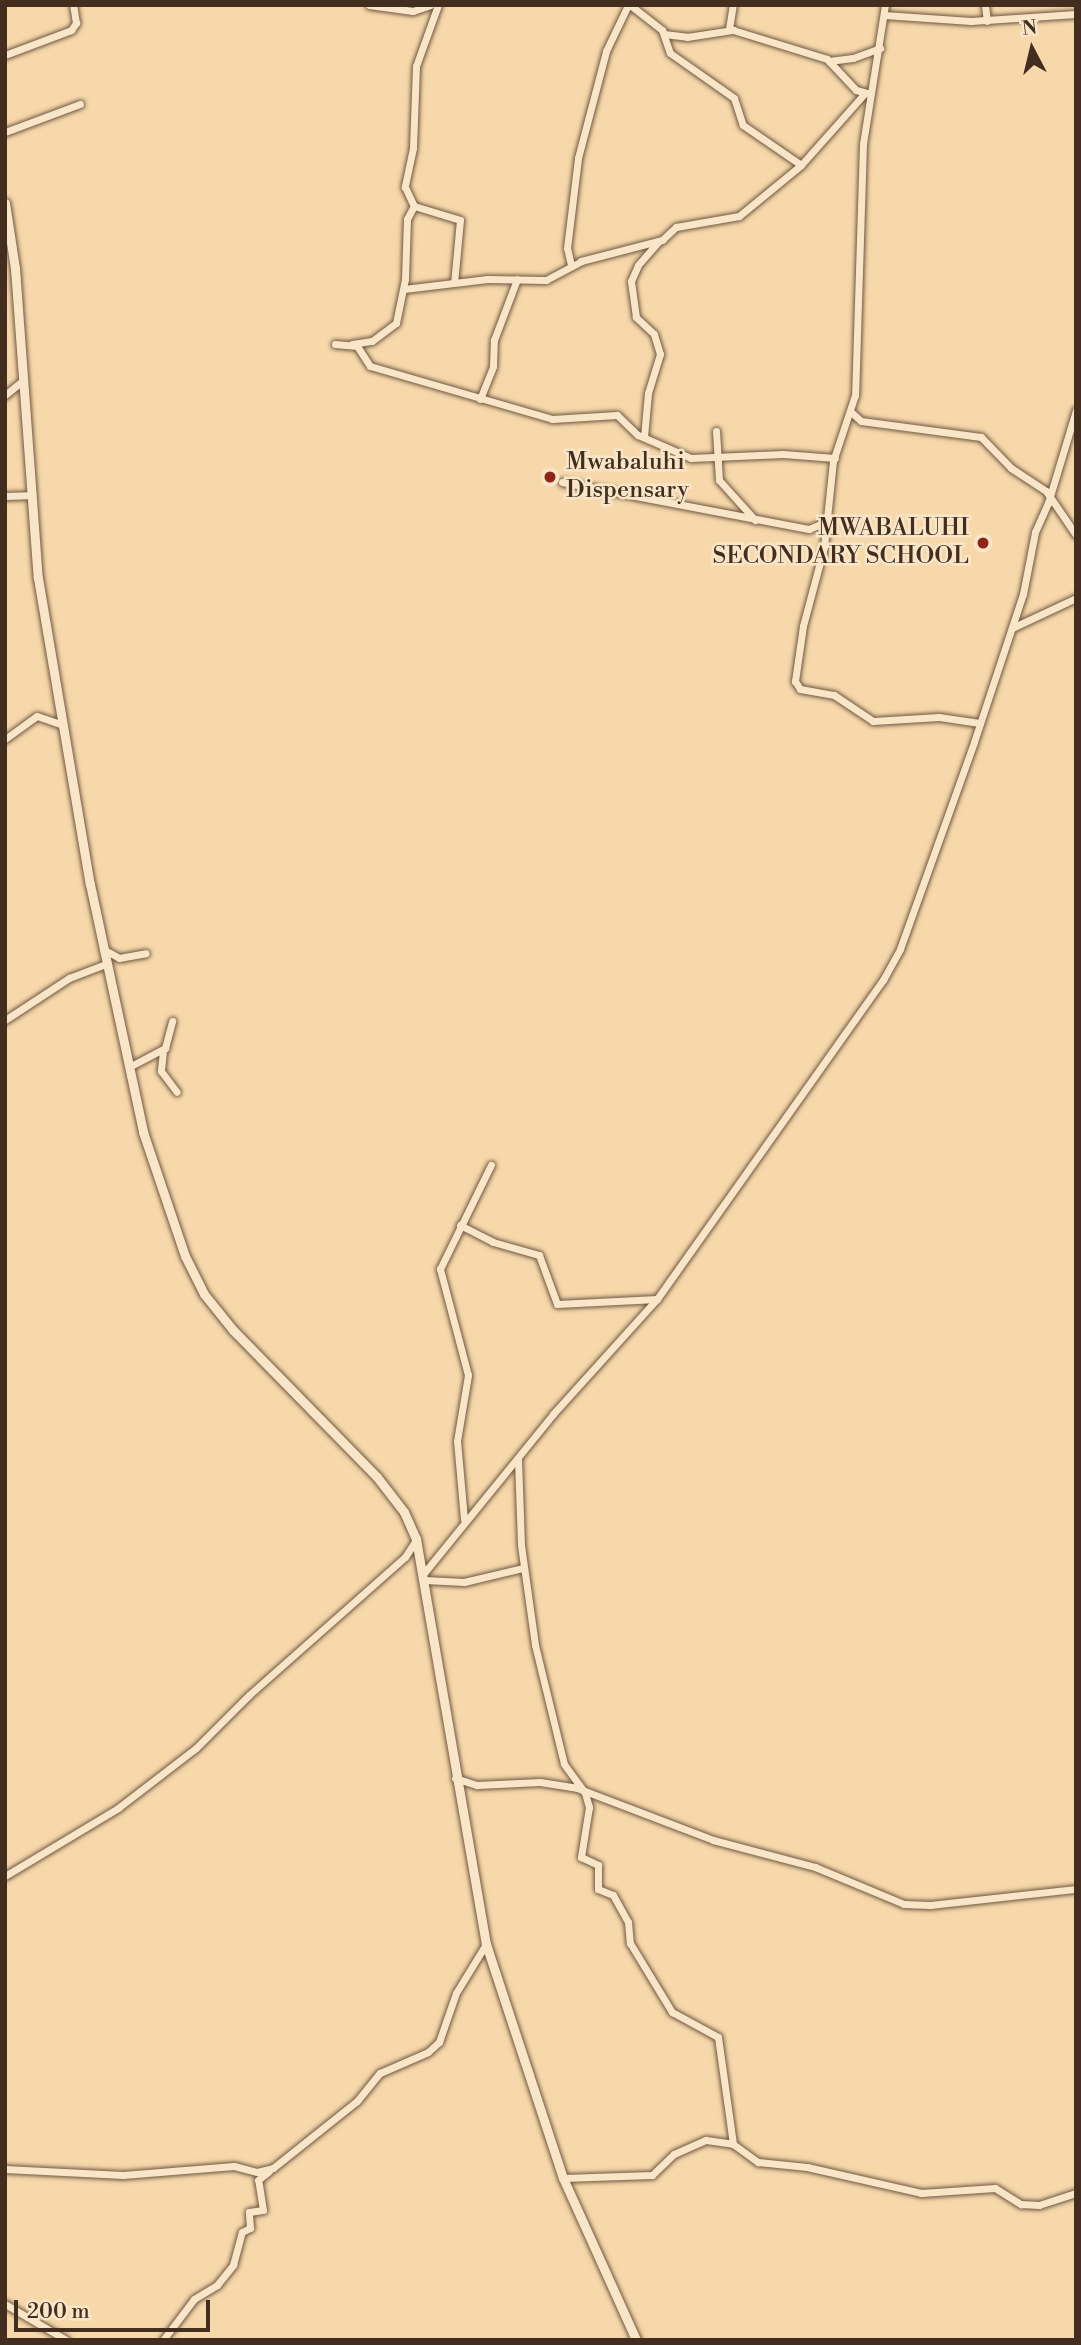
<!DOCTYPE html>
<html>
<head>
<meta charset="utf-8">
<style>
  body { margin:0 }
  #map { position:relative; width:1081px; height:2345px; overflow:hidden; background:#f6d8ab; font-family:"Libre Bodoni",serif }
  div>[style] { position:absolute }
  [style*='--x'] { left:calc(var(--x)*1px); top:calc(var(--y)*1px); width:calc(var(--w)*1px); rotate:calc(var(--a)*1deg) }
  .roads { filter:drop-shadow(0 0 2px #705841) drop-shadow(0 0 2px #705841) }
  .minor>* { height:7px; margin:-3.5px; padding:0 3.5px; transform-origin:3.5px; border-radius:3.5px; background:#f9e6c8 }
  .tertiary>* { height:9px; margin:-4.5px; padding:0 4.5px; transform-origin:4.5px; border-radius:4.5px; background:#f9e6c8 }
  .dots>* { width:19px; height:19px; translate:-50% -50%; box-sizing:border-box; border:4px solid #f9e6c8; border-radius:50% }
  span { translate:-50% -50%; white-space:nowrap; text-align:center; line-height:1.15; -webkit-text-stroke:5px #f9e6c8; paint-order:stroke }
  .poi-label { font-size:24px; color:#432d1e }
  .left { translate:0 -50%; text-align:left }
  .right { translate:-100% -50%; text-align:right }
  .frame { position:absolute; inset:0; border:7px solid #432d1e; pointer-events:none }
  .north { position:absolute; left:997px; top:14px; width:70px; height:70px; -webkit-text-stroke:5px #f9e6c8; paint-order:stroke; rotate:353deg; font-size:19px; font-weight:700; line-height:28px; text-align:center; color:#432d1e }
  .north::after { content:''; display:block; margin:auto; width:24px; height:32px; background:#432d1e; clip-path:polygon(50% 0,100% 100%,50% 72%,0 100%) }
  .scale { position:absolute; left:14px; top:2300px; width:196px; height:32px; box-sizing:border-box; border:4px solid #432d1e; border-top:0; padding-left:9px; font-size:21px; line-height:24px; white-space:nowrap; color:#432d1e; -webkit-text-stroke:5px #f9e6c8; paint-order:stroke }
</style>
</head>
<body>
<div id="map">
  <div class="roads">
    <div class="minor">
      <i style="--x:369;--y:5;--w:44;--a:7.8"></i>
      <i style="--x:413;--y:11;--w:18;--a:-19"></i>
      <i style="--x:438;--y:5;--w:65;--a:109.8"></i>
      <i style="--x:416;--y:66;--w:82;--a:92.1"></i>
      <i style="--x:413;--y:148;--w:40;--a:102"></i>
      <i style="--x:405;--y:187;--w:21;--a:65"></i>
      <i style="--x:414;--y:206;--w:48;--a:16.9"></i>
      <i style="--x:460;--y:220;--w:63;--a:95.4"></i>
      <i style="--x:630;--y:5;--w:41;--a:38"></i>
      <i style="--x:662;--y:30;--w:24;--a:71"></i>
      <i style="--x:670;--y:53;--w:78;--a:35.1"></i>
      <i style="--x:734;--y:98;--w:28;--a:72"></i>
      <i style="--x:743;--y:125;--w:70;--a:34.6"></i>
      <i style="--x:885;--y:5;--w:141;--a:99"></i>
      <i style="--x:863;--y:144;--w:251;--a:91.8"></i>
      <i style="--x:855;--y:395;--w:70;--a:108.4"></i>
      <i style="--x:833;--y:461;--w:86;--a:96"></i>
      <i style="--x:824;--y:547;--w:82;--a:104.9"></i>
      <i style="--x:803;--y:626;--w:56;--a:98.3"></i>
      <i style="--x:795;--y:681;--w:9;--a:58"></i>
      <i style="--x:800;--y:689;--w:35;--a:10"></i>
      <i style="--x:834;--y:695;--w:47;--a:33.7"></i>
      <i style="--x:873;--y:721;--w:66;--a:-3.5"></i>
      <i style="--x:939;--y:717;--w:41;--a:8.3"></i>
      <i style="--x:985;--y:5;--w:16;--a:83"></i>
      <i style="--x:884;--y:15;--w:87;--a:3.9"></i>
      <i style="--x:971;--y:21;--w:105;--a:-3.8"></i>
      <i style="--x:729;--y:29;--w:24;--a:-81"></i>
      <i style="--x:664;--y:34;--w:23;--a:7"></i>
      <i style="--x:687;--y:37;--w:47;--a:-8.7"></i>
      <i style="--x:733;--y:30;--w:98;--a:17.1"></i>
      <i style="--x:827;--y:59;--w:42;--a:46.9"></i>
      <i style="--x:856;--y:90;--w:11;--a:15"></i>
      <i style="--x:5;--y:55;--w:71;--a:-20.7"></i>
      <i style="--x:71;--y:30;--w:9;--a:-54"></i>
      <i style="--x:76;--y:23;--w:18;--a:-99"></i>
      <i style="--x:829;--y:61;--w:24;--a:-7"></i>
      <i style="--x:853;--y:58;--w:29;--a:-20"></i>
      <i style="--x:5;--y:132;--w:80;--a:-20.5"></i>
      <i style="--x:571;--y:265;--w:17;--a:-103"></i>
      <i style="--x:567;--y:248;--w:91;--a:-83"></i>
      <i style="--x:578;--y:158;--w:111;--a:-75.3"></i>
      <i style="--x:606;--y:51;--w:51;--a:-64.4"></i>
      <i style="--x:404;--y:289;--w:84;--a:-6.9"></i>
      <i style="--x:487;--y:279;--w:59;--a:1"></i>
      <i style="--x:546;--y:280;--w:40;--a:-28"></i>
      <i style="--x:581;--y:261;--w:84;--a:-14.5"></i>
      <i style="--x:662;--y:240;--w:19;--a:-43"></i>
      <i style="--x:676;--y:227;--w:64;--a:-9.9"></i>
      <i style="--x:739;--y:216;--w:80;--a:-39.4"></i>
      <i style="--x:801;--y:165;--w:95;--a:-48.4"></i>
      <i style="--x:335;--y:344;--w:22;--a:5"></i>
      <i style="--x:357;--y:346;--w:24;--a:57"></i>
      <i style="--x:370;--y:366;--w:190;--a:16.2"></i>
      <i style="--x:552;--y:419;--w:65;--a:-3.5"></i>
      <i style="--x:617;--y:415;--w:29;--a:44"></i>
      <i style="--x:638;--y:435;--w:58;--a:23.5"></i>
      <i style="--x:691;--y:458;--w:92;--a:-2.5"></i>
      <i style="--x:783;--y:454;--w:52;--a:4.4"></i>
      <i style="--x:352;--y:344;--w:20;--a:-9"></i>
      <i style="--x:372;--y:341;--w:30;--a:-37"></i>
      <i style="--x:396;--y:323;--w:45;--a:-78.4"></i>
      <i style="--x:405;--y:279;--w:60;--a:-88.1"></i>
      <i style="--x:407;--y:219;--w:15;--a:-62"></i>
      <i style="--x:5;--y:395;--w:19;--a:-39"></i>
      <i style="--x:480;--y:399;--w:35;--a:-68"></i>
      <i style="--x:493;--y:366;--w:26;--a:-88"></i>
      <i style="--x:494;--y:340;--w:65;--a:-69.3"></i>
      <i style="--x:851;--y:412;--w:13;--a:42"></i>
      <i style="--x:861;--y:421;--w:121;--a:7.6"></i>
      <i style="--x:981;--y:437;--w:43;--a:45.9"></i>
      <i style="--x:1011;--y:468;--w:42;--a:33.3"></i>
      <i style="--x:1046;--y:491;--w:53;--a:55.7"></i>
      <i style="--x:716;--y:431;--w:49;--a:86.5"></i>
      <i style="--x:719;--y:480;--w:54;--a:48"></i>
      <i style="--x:644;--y:437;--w:44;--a:-84.8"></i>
      <i style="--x:648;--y:393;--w:41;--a:-72.9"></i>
      <i style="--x:660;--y:354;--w:21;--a:-107"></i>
      <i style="--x:654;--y:334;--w:25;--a:-137"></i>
      <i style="--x:636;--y:317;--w:36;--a:-98"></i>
      <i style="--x:631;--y:281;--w:17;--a:-66"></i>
      <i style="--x:638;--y:265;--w:32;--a:-49"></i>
      <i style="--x:562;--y:482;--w:251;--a:10.8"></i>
      <i style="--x:809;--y:529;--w:21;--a:-23"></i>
      <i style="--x:5;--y:496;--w:24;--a:-2"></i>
      <i style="--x:1012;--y:628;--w:71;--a:-25.1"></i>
      <i style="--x:5;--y:739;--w:39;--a:-36"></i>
      <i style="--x:37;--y:716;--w:28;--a:19"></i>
      <i style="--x:103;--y:949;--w:18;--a:29"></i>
      <i style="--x:119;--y:958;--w:27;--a:-10"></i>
      <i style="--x:5;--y:1020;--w:77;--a:-33.3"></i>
      <i style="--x:69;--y:978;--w:40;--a:-21"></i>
      <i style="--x:163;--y:1051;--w:20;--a:96"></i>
      <i style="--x:161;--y:1071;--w:26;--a:53"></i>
      <i style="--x:129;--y:1067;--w:41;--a:-27.8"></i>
      <i style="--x:165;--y:1048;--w:28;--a:-75"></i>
      <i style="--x:460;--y:1225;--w:37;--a:27"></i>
      <i style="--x:493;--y:1242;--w:48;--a:15.8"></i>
      <i style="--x:539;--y:1255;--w:52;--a:69.8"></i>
      <i style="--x:557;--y:1304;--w:100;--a:-2.9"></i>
      <i style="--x:518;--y:1459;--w:86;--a:88"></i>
      <i style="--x:521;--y:1545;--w:101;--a:82"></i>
      <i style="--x:535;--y:1645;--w:122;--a:76.3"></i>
      <i style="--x:564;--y:1764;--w:36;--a:54"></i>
      <i style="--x:585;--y:1793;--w:15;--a:74"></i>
      <i style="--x:589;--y:1807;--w:51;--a:99.1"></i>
      <i style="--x:581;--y:1857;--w:19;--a:25"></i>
      <i style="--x:598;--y:1865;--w:24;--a:90"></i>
      <i style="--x:598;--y:1889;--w:16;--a:22"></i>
      <i style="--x:613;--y:1895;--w:31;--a:61"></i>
      <i style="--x:628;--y:1922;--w:21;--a:85"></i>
      <i style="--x:630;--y:1943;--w:81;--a:58.7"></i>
      <i style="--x:672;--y:2012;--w:52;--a:28.5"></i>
      <i style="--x:718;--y:2037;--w:108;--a:82"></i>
      <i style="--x:464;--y:1519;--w:78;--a:-95.1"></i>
      <i style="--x:457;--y:1441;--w:67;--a:-80.5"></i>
      <i style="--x:468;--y:1375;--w:110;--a:-104.8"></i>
      <i style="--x:440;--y:1269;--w:116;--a:-63.9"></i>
      <i style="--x:424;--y:1573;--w:205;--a:-50.9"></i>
      <i style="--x:553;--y:1414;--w:155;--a:-47.9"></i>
      <i style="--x:657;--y:1299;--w:391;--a:-54.7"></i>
      <i style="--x:883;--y:980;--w:35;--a:-61"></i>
      <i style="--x:900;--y:949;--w:220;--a:-70.3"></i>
      <i style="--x:974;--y:742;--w:156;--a:-71.7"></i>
      <i style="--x:1023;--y:594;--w:63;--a:-79"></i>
      <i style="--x:1035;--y:532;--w:32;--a:-66"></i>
      <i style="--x:1048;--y:503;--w:97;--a:-73.2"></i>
      <i style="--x:425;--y:1580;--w:39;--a:3"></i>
      <i style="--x:464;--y:1582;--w:61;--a:-13.3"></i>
      <i style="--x:455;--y:1778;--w:23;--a:18"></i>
      <i style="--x:477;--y:1785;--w:63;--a:-2.7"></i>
      <i style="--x:540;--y:1782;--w:37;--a:9"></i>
      <i style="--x:577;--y:1788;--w:146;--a:20.9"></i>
      <i style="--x:713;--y:1840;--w:106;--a:14.8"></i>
      <i style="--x:815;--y:1867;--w:96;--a:22.6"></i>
      <i style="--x:904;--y:1904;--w:26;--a:2"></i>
      <i style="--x:930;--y:1905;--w:147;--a:-6.3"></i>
      <i style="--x:5;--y:1876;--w:132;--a:-31"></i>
      <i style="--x:118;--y:1808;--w:98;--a:-37.6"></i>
      <i style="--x:196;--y:1748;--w:75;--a:-45"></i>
      <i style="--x:249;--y:1695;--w:208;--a:-41.5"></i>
      <i style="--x:405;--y:1557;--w:20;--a:-57"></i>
      <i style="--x:5;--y:2169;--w:118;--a:2.9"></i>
      <i style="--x:123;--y:2175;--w:111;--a:-4.6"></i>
      <i style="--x:234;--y:2166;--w:24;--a:15"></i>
      <i style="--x:257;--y:2172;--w:16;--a:-14"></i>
      <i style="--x:273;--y:2168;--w:107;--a:-38.6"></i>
      <i style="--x:357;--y:2101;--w:36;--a:-51"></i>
      <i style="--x:380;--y:2073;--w:52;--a:-23.6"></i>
      <i style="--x:428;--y:2052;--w:15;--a:-42"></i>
      <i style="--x:439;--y:2042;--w:52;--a:-70.9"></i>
      <i style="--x:456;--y:1993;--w:57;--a:-58.5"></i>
      <i style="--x:563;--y:2178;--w:89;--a:-1.9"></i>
      <i style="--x:652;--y:2175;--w:30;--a:-44"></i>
      <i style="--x:674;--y:2154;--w:35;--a:-24"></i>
      <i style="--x:706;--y:2140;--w:27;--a:8"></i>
      <i style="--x:733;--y:2144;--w:31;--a:36"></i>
      <i style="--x:758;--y:2162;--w:49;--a:5.8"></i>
      <i style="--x:807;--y:2167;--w:117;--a:12.8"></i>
      <i style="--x:921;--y:2193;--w:74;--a:-3.9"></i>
      <i style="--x:995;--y:2188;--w:31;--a:32"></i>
      <i style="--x:1021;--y:2204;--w:18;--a:3"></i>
      <i style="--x:1039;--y:2205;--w:39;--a:-18"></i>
      <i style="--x:5;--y:2304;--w:71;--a:30.5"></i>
      <i style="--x:163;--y:2340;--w:51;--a:-52.9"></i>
      <i style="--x:194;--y:2299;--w:27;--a:-31"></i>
      <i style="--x:217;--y:2285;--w:26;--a:-51"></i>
      <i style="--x:233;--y:2265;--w:34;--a:-75"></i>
      <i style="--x:242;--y:2232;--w:9;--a:-27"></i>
      <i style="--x:250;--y:2228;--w:16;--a:-94"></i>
      <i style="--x:249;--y:2212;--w:14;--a:-8"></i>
      <i style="--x:263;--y:2210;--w:30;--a:-99"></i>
      <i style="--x:258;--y:2180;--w:14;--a:-39"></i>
    </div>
    <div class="tertiary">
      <i style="--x:5;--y:203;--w:66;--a:81.3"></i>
      <i style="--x:15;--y:268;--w:311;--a:85.8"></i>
      <i style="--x:38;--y:578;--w:310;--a:80.4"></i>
      <i style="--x:90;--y:884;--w:254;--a:77.9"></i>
      <i style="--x:143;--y:1132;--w:131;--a:71.3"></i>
      <i style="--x:185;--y:1256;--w:42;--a:63.4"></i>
      <i style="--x:204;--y:1294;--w:46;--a:51.1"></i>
      <i style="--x:233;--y:1330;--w:206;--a:45.6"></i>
      <i style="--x:377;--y:1477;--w:44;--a:52.4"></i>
      <i style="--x:404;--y:1512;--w:30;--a:66"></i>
      <i style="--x:416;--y:1539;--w:411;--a:80.2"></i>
      <i style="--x:486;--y:1944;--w:246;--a:71.8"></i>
      <i style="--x:563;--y:2178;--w:178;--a:65.7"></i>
    </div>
  </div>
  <div class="dots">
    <i style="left:550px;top:477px;background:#8f2418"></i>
    <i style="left:983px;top:543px;background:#8f2418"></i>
  </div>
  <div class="poi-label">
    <span class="left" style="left:566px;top:477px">Mwabaluhi<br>Dispensary</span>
    <span class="right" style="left:969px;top:543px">MWABALUHI<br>SECONDARY SCHOOL</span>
  </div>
  <div class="frame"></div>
  <div class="north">N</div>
  <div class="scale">200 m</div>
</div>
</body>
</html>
